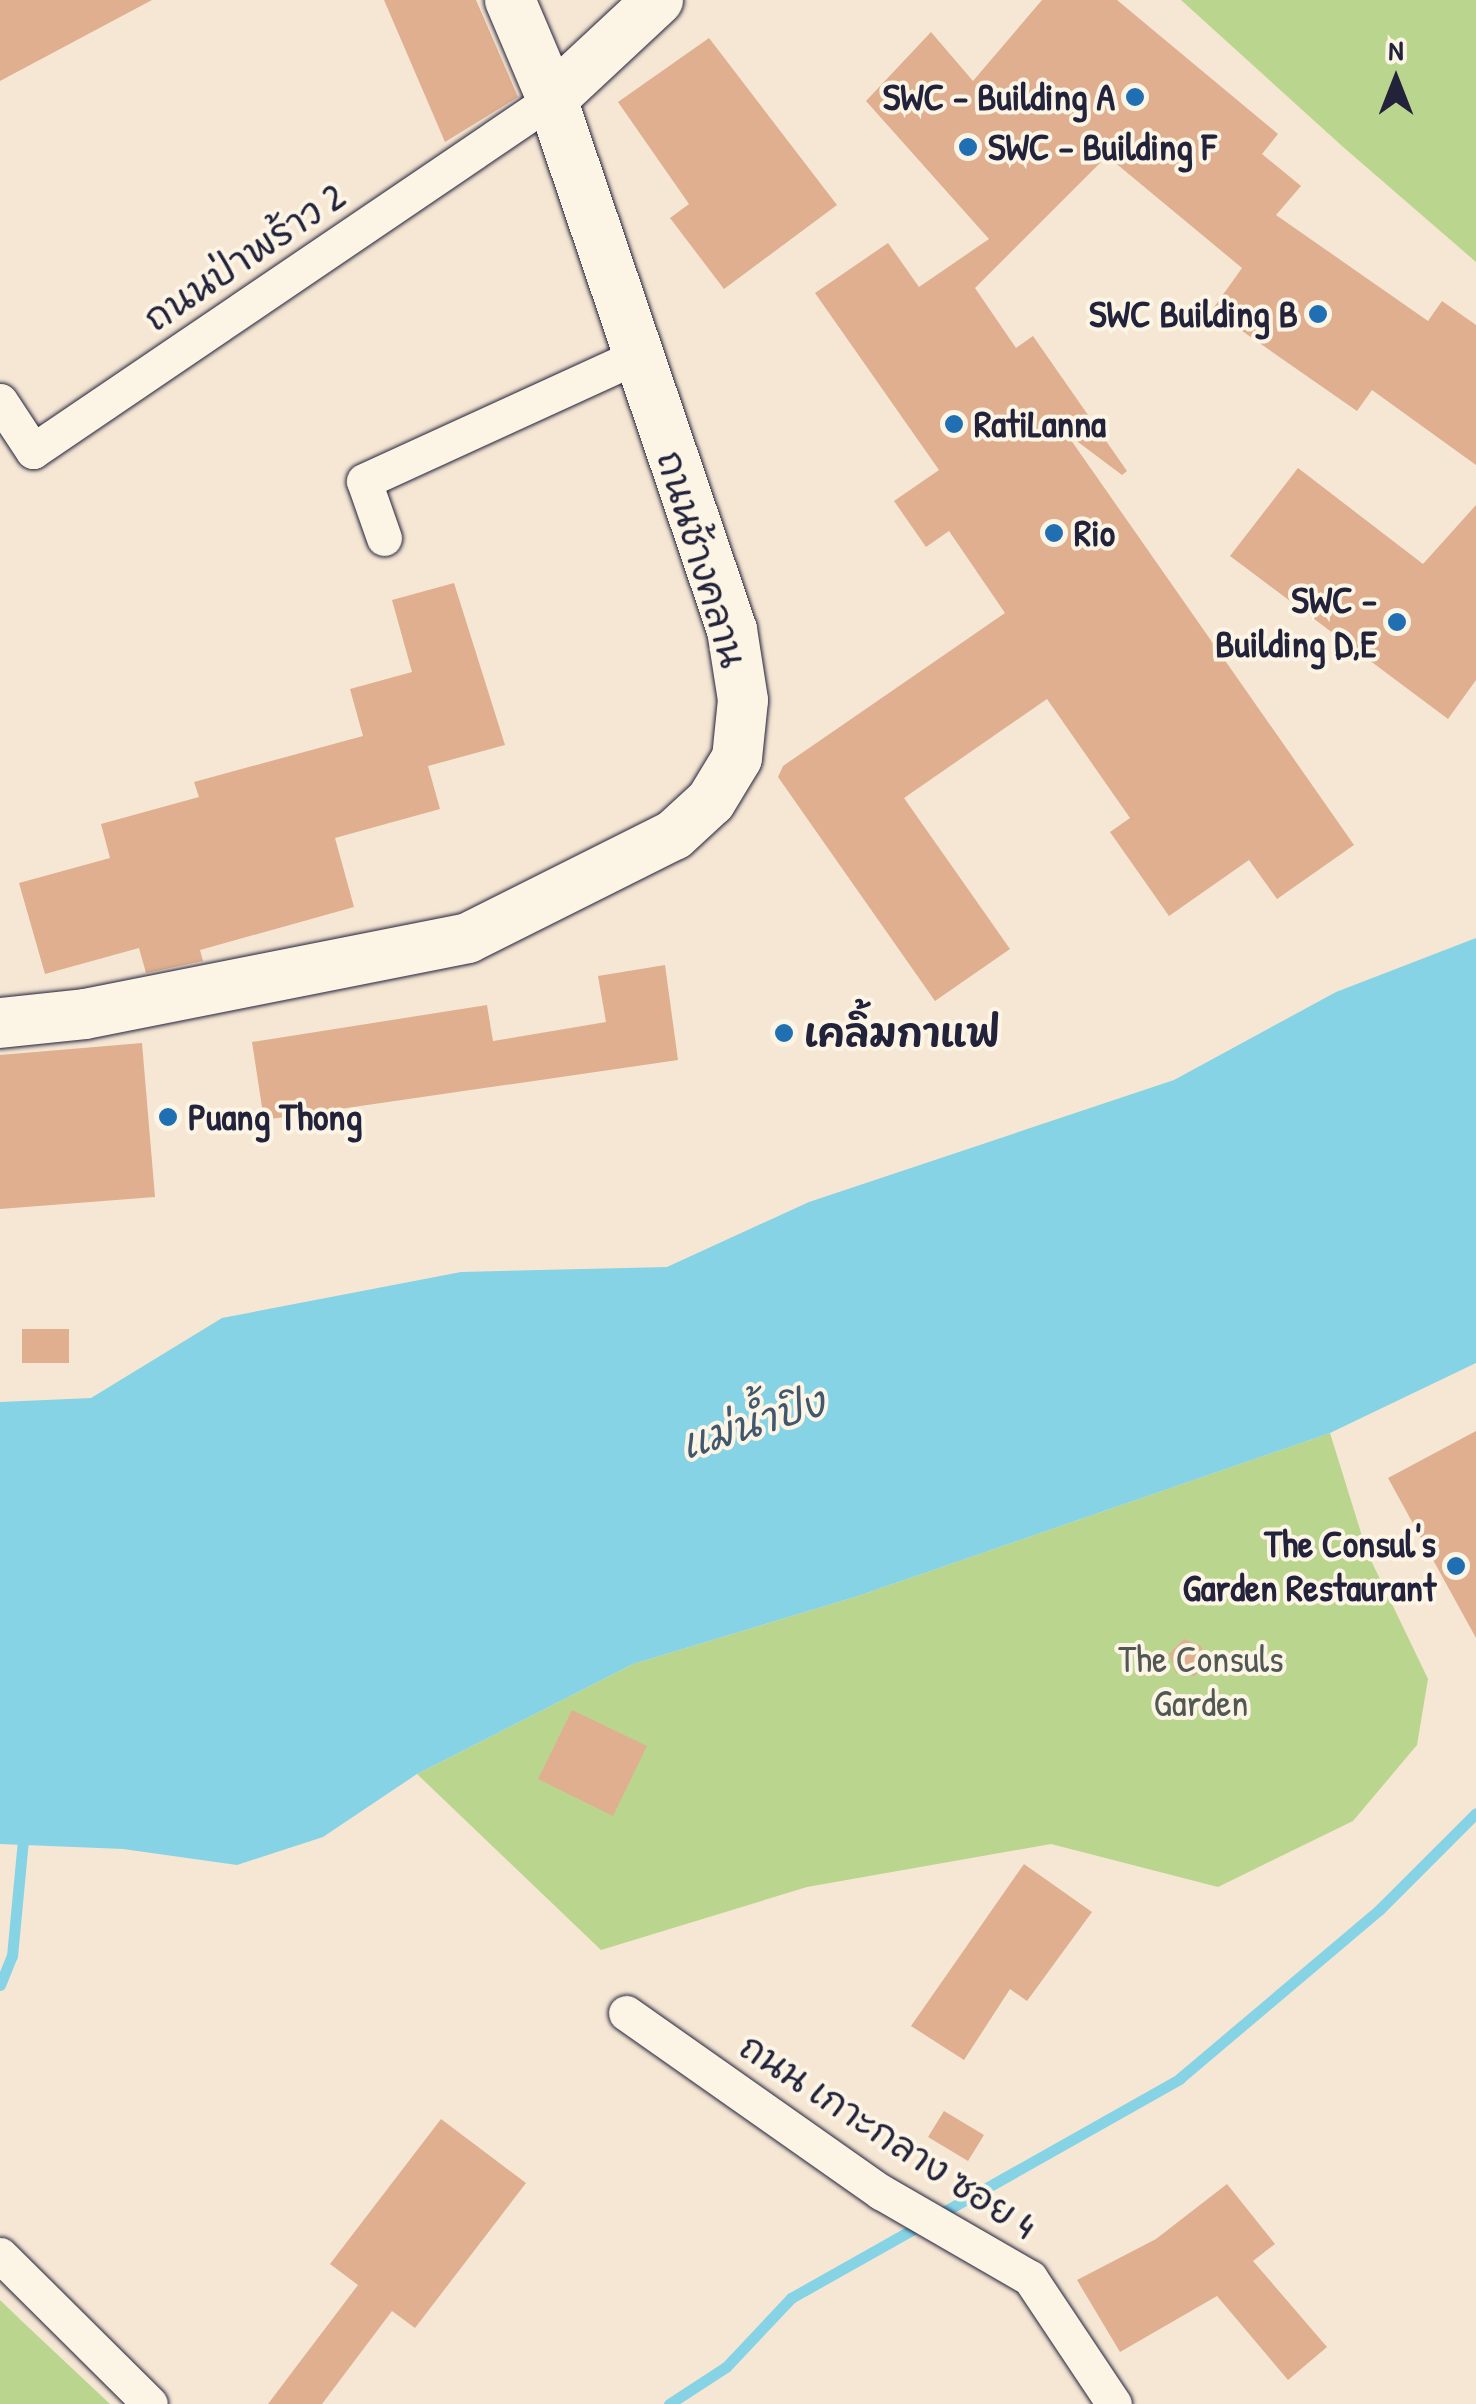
<!DOCTYPE html>
<html>
<head>
<meta charset="utf-8">
<style>
  body { margin:0 }
  #map { position:relative; width:1476px; height:2404px; overflow:hidden; background:#f6e7d4; font-family:"Patrick Hand","Playpen Sans Thai",sans-serif }
  div>[style] { position:absolute }
  [style*='--x'] { left:calc(var(--x)*1px); top:calc(var(--y)*1px); width:calc(var(--w)*1px); rotate:calc(var(--a)*1deg) }
  .green>* { inset:0; background:#bad68e }
  .water>* { inset:0; background:#86d3e6 }
  .stream>* { height:11px; margin:-5.5px; padding:0 5.5px; transform-origin:5.5px; border-radius:5.5px; background:#86d3e6 }
  .building>* { inset:0; background:#dfaf90 }
  .roads { filter:drop-shadow(0 0 2px #22223b) drop-shadow(0 0 2px #22223b) }
  .street>* { height:35px; margin:-17.5px; padding:0 17.5px; transform-origin:17.5px; border-radius:17.5px; background:#fcf5e5 }
  .secondary>* { height:50px; margin:-25px; padding:0 25px; transform-origin:25px; border-radius:25px; background:#fcf5e5 }
  .dots>* { width:28px; height:28px; translate:-50% -50%; box-sizing:border-box; border:5px solid #fcf5e5; border-radius:50% }
  span { translate:-50% -50%; white-space:nowrap; text-align:center; line-height:1.15; -webkit-text-stroke:8px #fcf5e5; paint-order:stroke }
  .poi-label { font-size:38px; color:#22223b; font-weight:700 }
  .right { translate:-100% -50%; text-align:right }
  .left { translate:0 -50%; text-align:left }
  .street-label { font-size:38px; color:#22223b }
  .park-label { font-size:38px; color:#505854 }
  .water-label { font-size:40px; color:#40576e; font-style:italic }
  .north { position:absolute; left:1346px; top:30px; width:100px; height:100px; -webkit-text-stroke:8px #fcf5e5; paint-order:stroke; rotate:0deg; font-size:28px; font-weight:700; line-height:40px; text-align:center; color:#22223b }
  .north::after { content:''; display:block; margin:auto; width:35px; height:45px; background:#22223b; clip-path:polygon(50% 0,100% 100%,50% 72%,0 100%) }
</style>
</head>
<body>
<div id="map">
  <div class="green">
    <i style="clip-path:polygon(1181px 0,1476px 0,1476px 262px,1342px 146px)"></i>
    <i style="clip-path:polygon(1330px 1433px,1367px 1552px,1428px 1679px,1417px 1745px,1353px 1821px,1218px 1887px,1051px 1844px,807px 1887px,601px 1950px,417px 1774px,633px 1664px,858px 1596px)"></i>
    <i style="clip-path:polygon(0 2300px,26px 2325px,110px 2404px,0 2404px)"></i>
  </div>
  <div class="water">
    <i style="clip-path:polygon(1476px 938px,1476px 1363px,1330px 1433px,858px 1596px,633px 1664px,417px 1774px,323px 1837px,237px 1865px,123px 1849px,0 1844px,0 1402px,91px 1398px,222px 1318px,461px 1272px,667px 1267px,809px 1202px,1174px 1080px,1336px 992px)"></i>
  </div>
  <div class="stream">
    <i style="--x:0;--y:1985;--w:31;--a:-68"></i>
    <i style="--x:12;--y:1956;--w:128;--a:-84.6"></i>
    <i style="--x:669;--y:2404;--w:68;--a:-33"></i>
    <i style="--x:726;--y:2367;--w:95;--a:-46.7"></i>
    <i style="--x:791;--y:2298;--w:446;--a:-29.4"></i>
    <i style="--x:1179;--y:2079;--w:262;--a:-40.2"></i>
    <i style="--x:1379;--y:1910;--w:137;--a:-45"></i>
  </div>
  <div class="building">
    <i style="clip-path:polygon(0 0,152px 0,0 81px)"></i>
    <i style="clip-path:polygon(384px 0,476px 0,518px 97px,445px 142px)"></i>
    <i style="clip-path:polygon(1042px 0,1117px 0,1278px 134px,1262px 154px,1301px 186px,1276px 215px,1428px 321px,1442px 301px,1476px 325px,1476px 465px,1372px 390px,1357px 411px,1212px 310px,1242px 268px,1107px 156px,975px 288px,1016px 348px,1033px 336px,1127px 471px,1122px 475px,1066px 433px,1354px 845px,1277px 899px,1249px 860px,1169px 916px,1110px 832px,1130px 818px,1047px 699px,904px 798px,1010px 949px,935px 1001px,778px 777px,783px 766px,1005px 613px,949px 531px,926px 547px,894px 501px,939px 470px,815px 293px,888px 243px,919px 287px,989px 239px,866px 101px,931px 32px,973px 81px)"></i>
    <i style="clip-path:polygon(709px 38px,837px 205px,724px 289px,670px 218px,689px 204px,618px 102px)"></i>
    <i style="clip-path:polygon(1298px 468px,1423px 564px,1476px 505px,1476px 680px,1448px 719px,1230px 556px)"></i>
    <i style="clip-path:polygon(454px 583px,505px 745px,428px 766px,440px 809px,335px 838px,354px 907px,200px 950px,203px 961px,146px 973px,139px 948px,45px 974px,19px 883px,110px 858px,101px 824px,199px 797px,194px 782px,363px 736px,350px 689px,412px 672px,392px 600px)"></i>
    <i style="clip-path:polygon(665px 965px,678px 1060px,264px 1120px,252px 1042px,487px 1005px,493px 1041px,606px 1022px,598px 976px)"></i>
    <i style="clip-path:polygon(142px 1043px,155px 1197px,0 1209px,0 1055px)"></i>
    <i style="clip-path:polygon(22px 1329px,69px 1329px,69px 1363px,22px 1363px)"></i>
    <i style="clip-path:polygon(1476px 1431px,1476px 1638px,1388px 1478px)"></i>
    <i style="clip-path:polygon(1184px 1639px,1201px 1646px,1206px 1660px,1195px 1676px,1176px 1673px,1169px 1654px)"></i>
    <i style="clip-path:polygon(572px 1710px,647px 1746px,613px 1816px,538px 1779px)"></i>
    <i style="clip-path:polygon(1024px 1864px,1092px 1912px,1027px 2001px,1010px 1989px,964px 2060px,911px 2026px)"></i>
    <i style="clip-path:polygon(944px 2111px,984px 2135px,968px 2161px,928px 2137px)"></i>
    <i style="clip-path:polygon(441px 2119px,526px 2183px,415px 2328px,392px 2311px,322px 2404px,268px 2404px,358px 2285px,330px 2264px)"></i>
    <i style="clip-path:polygon(1227px 2184px,1275px 2244px,1253px 2261px,1327px 2347px,1288px 2380px,1217px 2296px,1120px 2352px,1077px 2280px,1156px 2239px)"></i>
  </div>
  <div class="roads">
    <div class="street">
      <i style="--x:0;--y:401;--w:60;--a:56.6"></i>
      <i style="--x:33;--y:451;--w:627;--a:-34.15"></i>
      <i style="--x:384;--y:538;--w:60;--a:-109.3"></i>
      <i style="--x:364;--y:481;--w:300;--a:-24.6"></i>
      <i style="--x:626;--y:2013;--w:312;--a:35.1"></i>
      <i style="--x:881;--y:2192;--w:172;--a:30"></i>
      <i style="--x:1030;--y:2278;--w:151;--a:56.3"></i>
      <i style="--x:0;--y:2255;--w:211;--a:44.8"></i>
    </div>
    <div class="secondary">
      <i style="--x:552;--y:99;--w:145;--a:-43"></i>
      <i style="--x:0;--y:1023;--w:85;--a:-6"></i>
      <i style="--x:85;--y:1014;--w:390;--a:-11.2"></i>
      <i style="--x:468;--y:938;--w:230;--a:-26.6"></i>
      <i style="--x:674;--y:835;--w:50;--a:-42.6"></i>
      <i style="--x:711;--y:801;--w:50;--a:-58.8"></i>
      <i style="--x:737;--y:758;--w:58;--a:-84.1"></i>
      <i style="--x:743;--y:700;--w:71;--a:-98.9"></i>
      <i style="--x:732;--y:630;--w:561;--a:-108.73"></i>
      <i style="--x:552;--y:99;--w:108;--a:-113"></i>
    </div>
  </div>
  <div class="dots">
    <i style="left:1135px;top:97px;background:#1f6fb2"></i>
    <i style="left:968px;top:147px;background:#1f6fb2"></i>
    <i style="left:1318px;top:314px;background:#1f6fb2"></i>
    <i style="left:954px;top:424px;background:#1f6fb2"></i>
    <i style="left:1054px;top:533px;background:#1f6fb2"></i>
    <i style="left:1397px;top:622px;background:#1f6fb2"></i>
    <i style="left:784px;top:1033px;background:#1f6fb2"></i>
    <i style="left:168px;top:1117px;background:#1f6fb2"></i>
    <i style="left:1456px;top:1566px;background:#1f6fb2"></i>
  </div>
  <div class="poi-label">
    <span class="right" style="left:1115px;top:97px">SWC - Building A</span>
    <span class="left" style="left:988px;top:147px">SWC - Building F</span>
    <span class="right" style="left:1298px;top:314px">SWC Building B</span>
    <span class="left" style="left:974px;top:424px">RatiLanna</span>
    <span class="left" style="left:1074px;top:533px">Rio</span>
    <span class="right" style="left:1377px;top:622px">SWC -<br>Building D,E</span>
    <span class="left" style="left:804px;top:1033px">เคลิ้มกาแฟ</span>
    <span class="left" style="left:188px;top:1117px">Puang Thong</span>
    <span class="right" style="left:1436px;top:1566px">The Consul's<br>Garden Restaurant</span>
  </div>
  <div class="street-label">
    <span style="left:244px;top:257px;rotate:-34deg">ถนนป่าพร้าว 2</span>
    <span style="left:702px;top:559px;rotate:73deg">ถนนช้างคลาน</span>
    <span style="left:888px;top:2136px;rotate:33deg">ถนน เกาะกลาง ซอย 4</span>
  </div>
  <div class="park-label">
    <span style="left:1201px;top:1681px">The Consuls<br>Garden</span>
  </div>
  <div class="water-label">
    <span style="left:752px;top:1422px;rotate:-18deg">แม่น้ำปิง</span>
  </div>
  <div class="north">N</div>
</div>
</body>
</html>
